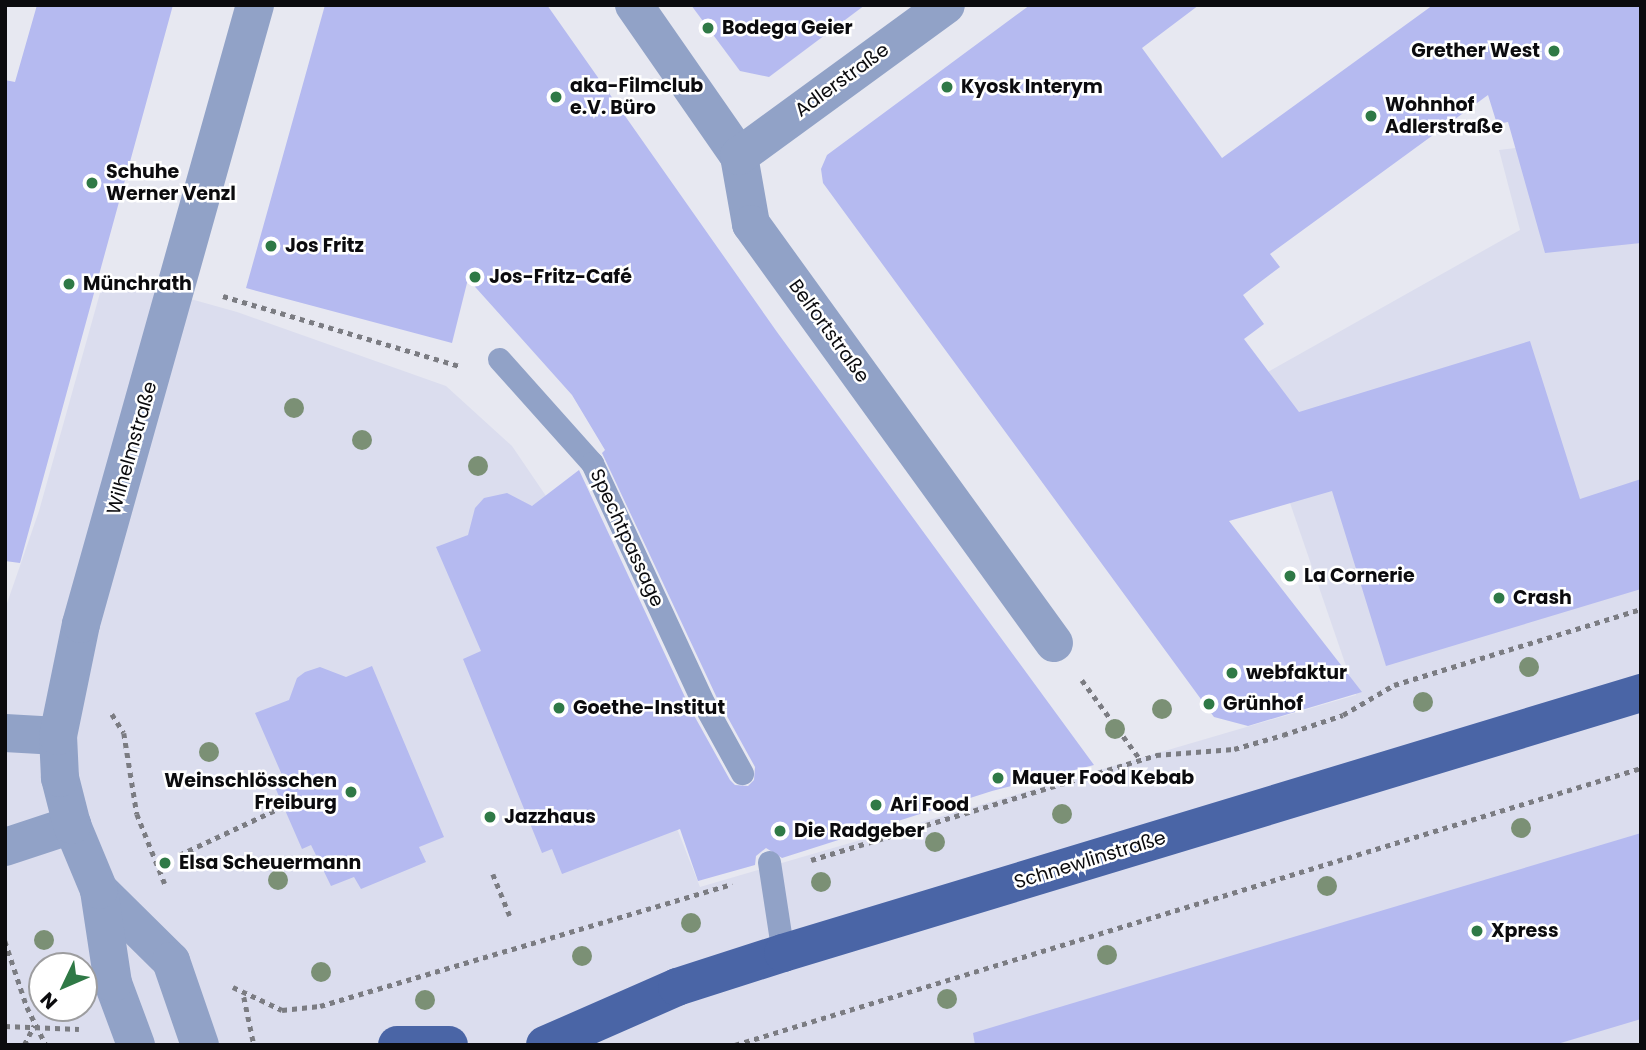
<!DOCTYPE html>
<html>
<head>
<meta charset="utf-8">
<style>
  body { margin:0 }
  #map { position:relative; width:1646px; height:1050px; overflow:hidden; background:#e7e8f1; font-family:Poppins,sans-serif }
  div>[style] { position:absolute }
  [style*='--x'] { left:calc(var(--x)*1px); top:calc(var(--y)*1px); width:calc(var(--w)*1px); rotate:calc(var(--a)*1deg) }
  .built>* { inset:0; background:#dbddee }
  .building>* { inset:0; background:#b5baf0 }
  .path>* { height:4.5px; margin-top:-2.25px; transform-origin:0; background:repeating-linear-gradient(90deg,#7b7c82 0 5px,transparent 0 10px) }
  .lane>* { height:23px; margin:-11.5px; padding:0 11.5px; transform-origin:11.5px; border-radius:11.5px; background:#91a2c7 }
  .street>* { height:38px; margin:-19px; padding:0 19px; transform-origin:19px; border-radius:19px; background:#91a2c7 }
  .primary>* { height:38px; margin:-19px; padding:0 19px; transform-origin:19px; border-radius:19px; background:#4a65a6 }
  .trees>* { width:20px; height:20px; margin:-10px; border-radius:50%; background:#7b9075 }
  .dots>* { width:19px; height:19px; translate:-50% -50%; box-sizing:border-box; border:4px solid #fff; border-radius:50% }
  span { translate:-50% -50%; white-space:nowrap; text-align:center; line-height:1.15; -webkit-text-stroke:5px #fff; paint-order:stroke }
  .poi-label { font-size:19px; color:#0b0b0e; font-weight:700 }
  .left { translate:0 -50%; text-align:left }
  .right { translate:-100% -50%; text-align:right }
  .street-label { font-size:19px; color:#0b0b0e }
  .frame { position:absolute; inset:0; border:7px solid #0b0b0e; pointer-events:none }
  .north { position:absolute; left:28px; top:952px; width:70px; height:70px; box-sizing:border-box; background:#fff; border:2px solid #9d9d9f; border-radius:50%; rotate:226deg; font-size:19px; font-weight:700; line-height:28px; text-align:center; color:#0b0b0e }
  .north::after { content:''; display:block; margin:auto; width:24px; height:32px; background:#2f7946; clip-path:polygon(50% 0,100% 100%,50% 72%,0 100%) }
</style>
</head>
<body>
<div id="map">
  <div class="built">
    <i style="clip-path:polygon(evenodd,1641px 133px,1641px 1045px,5px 1045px,5px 609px,39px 511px,105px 275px,237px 312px,446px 386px,512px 446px,546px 496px,700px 887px,1356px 695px,1290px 503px,1259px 377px,1520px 230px,1499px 150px,1641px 133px,42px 966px,84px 966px,84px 1008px,42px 1008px,42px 966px)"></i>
  </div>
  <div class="building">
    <i style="clip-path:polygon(37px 5px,173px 5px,20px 563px,5px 561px,5px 80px,15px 82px)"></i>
    <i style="clip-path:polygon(325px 5px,547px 5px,777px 332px,1094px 765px,992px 791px,782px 858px,766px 848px,756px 856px,755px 865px,698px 881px,680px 829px,562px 874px,552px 849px,542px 853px,463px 659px,481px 651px,436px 547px,468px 535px,475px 508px,484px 498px,507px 493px,532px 506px,579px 470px,691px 710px,730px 780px,735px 785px,748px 786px,754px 780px,755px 767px,717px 698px,602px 453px,605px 450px,572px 395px,468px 279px,452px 343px,246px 288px)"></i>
    <i style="clip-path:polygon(691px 5px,865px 5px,769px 77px,740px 71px)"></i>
    <i style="clip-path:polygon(1030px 5px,1199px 5px,1142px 48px,1222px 158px,1433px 5px,1641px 5px,1641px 243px,1545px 253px,1508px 122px,1497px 124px,1488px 95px,1270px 254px,1280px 267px,1243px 295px,1264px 324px,1244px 339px,1299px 412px,1530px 341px,1580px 499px,1641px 479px,1641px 589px,1386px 666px,1332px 491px,1229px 521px,1362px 692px,1248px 726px,1214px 717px,823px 183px,821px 169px,827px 155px)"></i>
    <i style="clip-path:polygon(372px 666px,444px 837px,419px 847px,426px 862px,361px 889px,354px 877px,331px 886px,311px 845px,302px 849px,271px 778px,282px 775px,255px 713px,289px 700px,297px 678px,305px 672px,320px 667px,346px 677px)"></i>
    <i style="clip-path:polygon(1641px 833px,1641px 1019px,1554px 1045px,975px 1045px,973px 1033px)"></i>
  </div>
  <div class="path">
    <i style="--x:223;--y:296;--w:247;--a:16.5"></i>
    <i style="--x:1082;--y:680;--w:98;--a:53.7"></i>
    <i style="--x:112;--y:714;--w:22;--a:58"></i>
    <i style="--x:124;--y:733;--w:82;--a:80.9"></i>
    <i style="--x:137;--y:814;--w:75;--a:68.2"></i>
    <i style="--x:179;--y:855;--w:114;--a:-25"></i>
    <i style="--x:811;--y:860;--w:361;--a:-16.9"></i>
    <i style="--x:1156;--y:755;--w:78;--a:-4.4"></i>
    <i style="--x:1234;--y:749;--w:51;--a:-15.9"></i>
    <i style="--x:1283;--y:735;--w:63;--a:-18.4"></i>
    <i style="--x:1343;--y:715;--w:59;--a:-30.5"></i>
    <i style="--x:1394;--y:685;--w:258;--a:-17.1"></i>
    <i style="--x:493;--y:874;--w:45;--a:68"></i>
    <i style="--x:5;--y:941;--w:70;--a:71.6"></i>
    <i style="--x:27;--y:1007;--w:42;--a:63.4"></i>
    <i style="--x:233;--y:987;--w:54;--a:25.1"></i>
    <i style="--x:282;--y:1010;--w:38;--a:-6"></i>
    <i style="--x:320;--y:1006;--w:430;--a:-16.5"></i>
    <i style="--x:244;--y:997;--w:49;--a:78.2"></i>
    <i style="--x:5;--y:1026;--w:74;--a:2.3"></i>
    <i style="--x:24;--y:1045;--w:22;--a:-63"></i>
    <i style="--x:735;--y:1045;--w:947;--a:-17"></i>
  </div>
  <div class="lane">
    <i style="--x:499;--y:359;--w:140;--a:48.2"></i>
    <i style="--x:592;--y:463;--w:266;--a:65.1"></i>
    <i style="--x:704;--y:704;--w:79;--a:61.2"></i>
    <i style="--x:769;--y:862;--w:92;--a:81.3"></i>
  </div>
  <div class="street">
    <i style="--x:634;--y:5;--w:184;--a:55.2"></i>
    <i style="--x:739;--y:156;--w:69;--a:80"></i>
    <i style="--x:751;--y:224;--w:517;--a:54.13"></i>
    <i style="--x:739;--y:156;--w:256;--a:-36.1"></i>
    <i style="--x:5;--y:733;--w:53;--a:3.2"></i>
    <i style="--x:5;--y:847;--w:71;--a:-18.2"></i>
    <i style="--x:99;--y:890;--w:101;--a:44.6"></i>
    <i style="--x:171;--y:961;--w:89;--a:71"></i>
    <i style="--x:136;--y:1045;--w:66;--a:-110.4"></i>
    <i style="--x:113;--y:983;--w:94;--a:-98.6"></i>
    <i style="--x:99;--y:890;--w:70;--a:-112.6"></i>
    <i style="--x:72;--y:825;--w:49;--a:-104.3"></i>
    <i style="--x:60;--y:778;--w:42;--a:-92.7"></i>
    <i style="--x:58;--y:736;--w:114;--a:-78.4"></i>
    <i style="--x:81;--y:624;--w:643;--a:-74.3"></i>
  </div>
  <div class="primary">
    <i style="--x:397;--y:1045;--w:52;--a:0"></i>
    <i style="--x:545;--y:1045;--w:144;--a:-23.7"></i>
    <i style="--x:677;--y:987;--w:111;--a:-17.8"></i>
    <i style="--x:783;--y:953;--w:897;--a:-16.86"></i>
  </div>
  <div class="trees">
    <i style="left:294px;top:408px"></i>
    <i style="left:362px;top:440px"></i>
    <i style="left:478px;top:466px"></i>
    <i style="left:1529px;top:667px"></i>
    <i style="left:1423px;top:702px"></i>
    <i style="left:1162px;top:709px"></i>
    <i style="left:1115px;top:729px"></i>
    <i style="left:209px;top:752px"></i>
    <i style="left:1062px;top:814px"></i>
    <i style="left:1521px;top:828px"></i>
    <i style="left:935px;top:842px"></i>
    <i style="left:278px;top:880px"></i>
    <i style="left:821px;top:882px"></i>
    <i style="left:1327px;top:886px"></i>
    <i style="left:691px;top:923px"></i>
    <i style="left:44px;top:940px"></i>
    <i style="left:1107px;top:955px"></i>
    <i style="left:582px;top:956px"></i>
    <i style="left:321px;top:972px"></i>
    <i style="left:947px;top:999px"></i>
    <i style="left:425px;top:1000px"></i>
  </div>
  <div class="dots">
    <i style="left:708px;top:28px;background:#2f7946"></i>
    <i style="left:1554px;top:51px;background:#2f7946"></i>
    <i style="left:947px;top:87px;background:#2f7946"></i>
    <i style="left:556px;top:97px;background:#2f7946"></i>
    <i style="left:1371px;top:116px;background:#2f7946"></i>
    <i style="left:92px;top:183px;background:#2f7946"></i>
    <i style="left:271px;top:246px;background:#2f7946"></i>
    <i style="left:475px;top:277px;background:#2f7946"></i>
    <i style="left:69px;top:284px;background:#2f7946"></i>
    <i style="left:1290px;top:576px;background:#2f7946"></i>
    <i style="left:1499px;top:598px;background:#2f7946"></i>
    <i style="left:1232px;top:673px;background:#2f7946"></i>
    <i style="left:1209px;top:704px;background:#2f7946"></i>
    <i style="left:559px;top:708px;background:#2f7946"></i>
    <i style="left:998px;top:778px;background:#2f7946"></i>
    <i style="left:351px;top:792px;background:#2f7946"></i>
    <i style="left:876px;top:805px;background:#2f7946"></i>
    <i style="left:490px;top:817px;background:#2f7946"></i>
    <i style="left:780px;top:831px;background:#2f7946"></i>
    <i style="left:165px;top:863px;background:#2f7946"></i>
    <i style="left:1477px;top:931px;background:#2f7946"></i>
  </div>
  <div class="poi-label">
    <span class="left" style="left:722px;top:28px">Bodega Geier</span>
    <span class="right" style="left:1540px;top:51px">Grether West</span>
    <span class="left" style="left:570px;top:97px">aka-Filmclub<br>e.V. Büro</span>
    <span class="left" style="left:961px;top:87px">Kyosk Interym</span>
    <span class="left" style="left:1385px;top:116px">Wohnhof<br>Adlerstraße</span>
    <span class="left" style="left:106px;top:183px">Schuhe<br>Werner Venzl</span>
    <span class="left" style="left:285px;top:246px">Jos Fritz</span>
    <span class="left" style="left:489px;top:277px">Jos-Fritz-Café</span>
    <span class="left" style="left:83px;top:284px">Münchrath</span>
    <span class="left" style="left:1304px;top:576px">La Cornerie</span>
    <span class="left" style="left:1513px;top:598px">Crash</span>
    <span class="left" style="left:1246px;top:673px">webfaktur</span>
    <span class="left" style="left:1223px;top:704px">Grünhof</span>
    <span class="left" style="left:573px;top:708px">Goethe-Institut</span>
    <span class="left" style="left:1012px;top:778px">Mauer Food Kebab</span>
    <span class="right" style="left:337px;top:792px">Weinschlösschen<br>Freiburg</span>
    <span class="left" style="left:890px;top:805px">Ari Food</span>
    <span class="left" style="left:504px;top:817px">Jazzhaus</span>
    <span class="left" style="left:794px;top:831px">Die Radgeber</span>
    <span class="left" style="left:179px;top:863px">Elsa Scheuermann</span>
    <span class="left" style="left:1491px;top:931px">Xpress</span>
  </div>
  <div class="street-label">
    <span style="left:842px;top:80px;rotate:-36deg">Adlerstraße</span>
    <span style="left:829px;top:331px;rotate:54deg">Belfortstraße</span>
    <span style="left:132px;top:448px;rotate:-74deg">Wilhelmstraße</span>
    <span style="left:627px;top:538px;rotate:65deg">Spechtpassage</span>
    <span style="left:1090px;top:860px;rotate:-17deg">Schnewlinstraße</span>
  </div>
  <div class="frame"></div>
  <div class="north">N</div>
</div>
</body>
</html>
